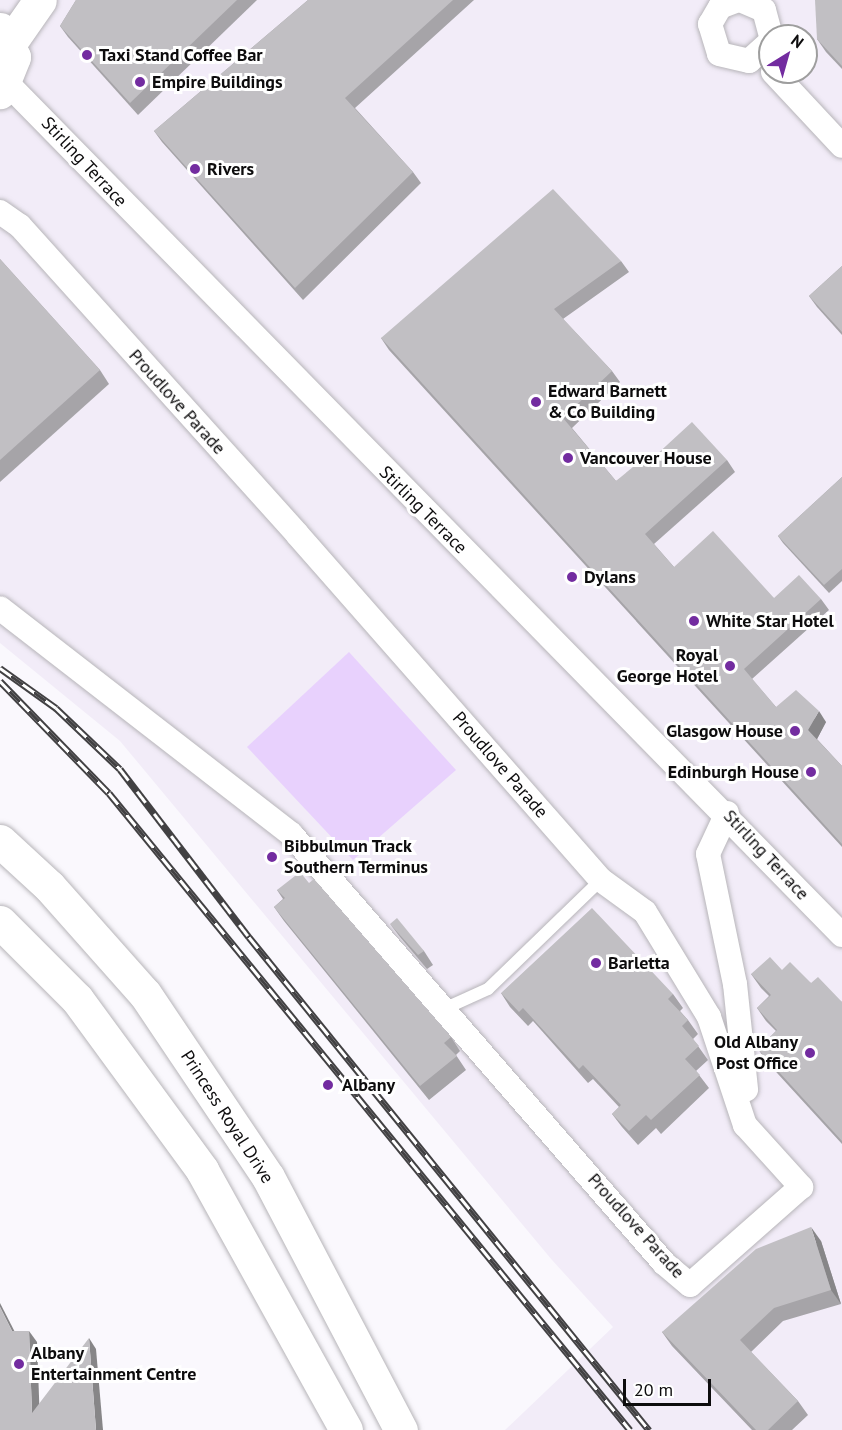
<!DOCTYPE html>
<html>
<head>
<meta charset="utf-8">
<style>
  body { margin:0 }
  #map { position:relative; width:842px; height:1430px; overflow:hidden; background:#faf8fd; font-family:"PT Sans",sans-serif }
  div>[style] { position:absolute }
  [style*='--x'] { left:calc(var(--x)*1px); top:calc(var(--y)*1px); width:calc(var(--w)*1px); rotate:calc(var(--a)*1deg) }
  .built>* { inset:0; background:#f2ecf8 }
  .green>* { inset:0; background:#e8d1fd }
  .roads { filter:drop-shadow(0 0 2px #b7b5b9) drop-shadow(0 0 2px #b7b5b9) }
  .lane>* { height:12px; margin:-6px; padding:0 6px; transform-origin:6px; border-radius:6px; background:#fff }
  .street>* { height:24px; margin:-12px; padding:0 12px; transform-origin:12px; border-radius:12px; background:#fff }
  .secondary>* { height:33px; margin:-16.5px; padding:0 16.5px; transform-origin:16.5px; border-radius:16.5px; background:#fff }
  .rail>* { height:7px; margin-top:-3.5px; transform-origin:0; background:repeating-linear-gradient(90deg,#fff 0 14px,#424143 0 28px); box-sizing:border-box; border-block:2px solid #424143 }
  .wall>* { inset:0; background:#a6a4a8 }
  .shaded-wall>* { inset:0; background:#878688 }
  .building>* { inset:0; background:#c1bfc3 }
  .dots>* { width:16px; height:16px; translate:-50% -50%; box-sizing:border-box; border:3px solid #fff; border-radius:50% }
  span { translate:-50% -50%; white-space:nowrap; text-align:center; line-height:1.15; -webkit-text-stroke:6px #fff; paint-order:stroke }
  .poi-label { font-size:18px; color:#0d0c0d; font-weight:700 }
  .left { translate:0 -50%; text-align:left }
  .right { translate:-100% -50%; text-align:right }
  .street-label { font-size:18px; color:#0d0c0d }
  .north { position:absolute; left:758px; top:24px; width:60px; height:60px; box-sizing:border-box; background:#fff; border:2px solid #9e9e9e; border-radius:50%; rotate:37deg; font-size:16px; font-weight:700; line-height:24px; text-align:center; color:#0d0c0d }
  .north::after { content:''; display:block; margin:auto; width:21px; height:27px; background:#732ca0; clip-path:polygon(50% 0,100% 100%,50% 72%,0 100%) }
  .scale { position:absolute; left:623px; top:1379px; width:88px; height:27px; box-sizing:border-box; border:3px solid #0d0c0d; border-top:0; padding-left:8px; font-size:18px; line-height:21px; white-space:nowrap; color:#0d0c0d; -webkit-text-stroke:4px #fff; paint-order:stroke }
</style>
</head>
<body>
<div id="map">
  <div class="built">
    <i style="clip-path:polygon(evenodd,0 0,842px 0,842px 1430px,505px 1430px,613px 1327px,552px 1260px,120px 741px,0 643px,0 0,770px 36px,806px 36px,806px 72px,770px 72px,770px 36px)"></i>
  </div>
  <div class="green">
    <i style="clip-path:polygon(349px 652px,456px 770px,353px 860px,247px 747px)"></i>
  </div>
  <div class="roads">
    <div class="lane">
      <i style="--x:446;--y:1008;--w:46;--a:-24.3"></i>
      <i style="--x:488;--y:989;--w:157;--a:-44"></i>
    </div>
    <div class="street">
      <i style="--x:738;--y:0;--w:19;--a:159"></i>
      <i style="--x:720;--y:7;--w:20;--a:120"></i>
      <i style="--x:710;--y:24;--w:31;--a:73"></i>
      <i style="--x:719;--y:54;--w:31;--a:13"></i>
      <i style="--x:749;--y:61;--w:28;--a:-42"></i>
      <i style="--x:740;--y:0;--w:26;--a:23"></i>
      <i style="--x:764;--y:10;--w:27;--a:75"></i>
      <i style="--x:773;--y:72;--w:101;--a:47"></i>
      <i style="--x:7;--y:83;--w:1193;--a:45.58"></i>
      <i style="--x:0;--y:212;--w:24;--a:35"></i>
      <i style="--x:20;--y:226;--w:414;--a:48"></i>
      <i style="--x:297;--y:534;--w:461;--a:48.7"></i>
      <i style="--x:601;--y:880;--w:54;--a:36"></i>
      <i style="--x:645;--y:912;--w:123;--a:58.6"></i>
      <i style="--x:709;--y:1017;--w:114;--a:71.6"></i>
      <i style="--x:745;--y:1125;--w:84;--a:47.9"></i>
      <i style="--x:801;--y:1187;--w:148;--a:138.6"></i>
      <i style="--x:690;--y:1285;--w:34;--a:-140"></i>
      <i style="--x:664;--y:1263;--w:568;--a:-131.01"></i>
      <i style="--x:291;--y:834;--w:368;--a:-142.2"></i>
      <i style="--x:727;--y:813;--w:45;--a:114.9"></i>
      <i style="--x:708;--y:854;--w:133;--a:78.3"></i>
      <i style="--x:735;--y:984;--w:106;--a:84"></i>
    </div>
    <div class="secondary">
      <i style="--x:0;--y:29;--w:31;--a:63"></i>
      <i style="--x:14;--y:57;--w:38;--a:112"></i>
      <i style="--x:10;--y:43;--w:52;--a:-55.1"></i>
      <i style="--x:0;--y:841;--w:67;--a:42.6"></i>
      <i style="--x:49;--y:886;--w:144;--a:48.4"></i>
      <i style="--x:145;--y:994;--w:220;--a:56.1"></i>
      <i style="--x:268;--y:1177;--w:286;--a:62.3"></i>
      <i style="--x:0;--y:922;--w:109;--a:45"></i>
      <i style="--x:77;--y:999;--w:212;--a:53.8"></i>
      <i style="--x:202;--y:1170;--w:297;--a:61"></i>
    </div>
  </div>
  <div class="rail">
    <i style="--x:0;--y:668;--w:69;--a:35.5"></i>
    <i style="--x:56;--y:708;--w:88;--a:43.6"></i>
    <i style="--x:120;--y:769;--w:212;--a:52.5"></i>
    <i style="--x:249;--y:937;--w:635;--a:50.95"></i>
    <i style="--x:0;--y:681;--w:156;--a:45.8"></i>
    <i style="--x:109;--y:793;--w:823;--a:50.72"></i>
  </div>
  <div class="wall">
    <i style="clip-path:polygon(76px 0,257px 0,138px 115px,68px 37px,60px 26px)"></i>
    <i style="clip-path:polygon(308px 0,474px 0,355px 108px,413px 172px,421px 183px,303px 300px,162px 142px,154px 131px)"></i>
    <i style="clip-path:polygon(842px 0,842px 69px,826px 52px,817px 39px)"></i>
    <i style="clip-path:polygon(0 259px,100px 370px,109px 384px,0 482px)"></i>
    <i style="clip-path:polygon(621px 261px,629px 272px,563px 319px,612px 371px,620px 382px,572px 428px,616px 481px,654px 457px,727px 460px,735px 472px,654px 544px,674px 567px,774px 598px,821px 599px,829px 610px,752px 679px,776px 707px,826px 722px,817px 739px,842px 766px,842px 847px,389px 350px,381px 338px)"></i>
    <i style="clip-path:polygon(842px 266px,842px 335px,817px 307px,809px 296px)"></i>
    <i style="clip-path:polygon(842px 477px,842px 581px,829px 593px,783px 543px,778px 536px)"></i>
    <i style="clip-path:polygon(309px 883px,451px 1037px,460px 1051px,456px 1055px,466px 1070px,429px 1100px,284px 921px,274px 907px,283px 899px,277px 890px)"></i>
    <i style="clip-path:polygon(390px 924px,424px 951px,433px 965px,427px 969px,400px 937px)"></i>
    <i style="clip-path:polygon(782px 970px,811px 983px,842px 1002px,842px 1144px,767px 1062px,758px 1049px,776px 1031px,766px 1021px,757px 1008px,769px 996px,761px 988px,751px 974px)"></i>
    <i style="clip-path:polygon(501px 993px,673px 994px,683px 1008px,680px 1011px,688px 1020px,698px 1034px,693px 1039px,708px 1060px,696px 1071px,709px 1088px,661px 1134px,656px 1128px,638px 1145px,622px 1127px,612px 1114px,619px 1107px,593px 1079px,588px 1083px,533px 1021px,528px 1026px,510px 1007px)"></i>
    <i style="clip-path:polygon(821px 1241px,841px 1304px,783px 1321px,751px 1352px,798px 1401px,808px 1415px,792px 1430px,752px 1430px,672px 1346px,662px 1332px)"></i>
  </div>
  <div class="shaded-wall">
    <i style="clip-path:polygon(819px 711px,826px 722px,816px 741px,808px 730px)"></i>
    <i style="clip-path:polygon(811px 1227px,821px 1241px,841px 1304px,831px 1290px)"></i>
    <i style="clip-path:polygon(0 1303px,20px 1342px,12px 1331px,0 1307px)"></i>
    <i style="clip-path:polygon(29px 1331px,37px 1342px,40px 1424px,32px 1413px)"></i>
    <i style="clip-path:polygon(89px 1338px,96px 1349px,103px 1430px,96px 1430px)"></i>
  </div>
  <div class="building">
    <i style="clip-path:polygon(76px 0,237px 0,130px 103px,60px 26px)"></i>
    <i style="clip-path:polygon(308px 0,453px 0,345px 98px,413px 172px,295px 288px,154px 131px)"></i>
    <i style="clip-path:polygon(815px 0,842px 0,842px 66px,817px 39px)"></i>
    <i style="clip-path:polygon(553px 189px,621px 261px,554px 309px,612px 371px,563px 418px,616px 481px,650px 453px,654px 457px,692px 422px,727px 460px,645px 534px,674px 567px,713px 531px,774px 598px,799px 575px,821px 599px,744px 669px,776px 707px,796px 690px,819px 711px,808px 730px,842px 766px,842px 844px,381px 338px)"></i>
    <i style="clip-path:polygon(0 259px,100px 370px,0 460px)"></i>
    <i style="clip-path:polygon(842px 266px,842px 332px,809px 296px)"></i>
    <i style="clip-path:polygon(842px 477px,842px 569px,824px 585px,778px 536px)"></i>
    <i style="clip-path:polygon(300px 872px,309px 883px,314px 879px,451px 1037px,444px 1043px,457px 1056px,420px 1086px,274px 907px,285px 898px,277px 890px)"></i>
    <i style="clip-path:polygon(592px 908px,673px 994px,668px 999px,688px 1020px,682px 1026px,699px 1046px,685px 1059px,700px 1075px,651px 1120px,646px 1115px,629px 1131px,612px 1114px,621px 1105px,583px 1065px,579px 1069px,523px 1008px,519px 1012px,501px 993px)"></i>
    <i style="clip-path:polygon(397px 918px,424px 951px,418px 955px,390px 924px)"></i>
    <i style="clip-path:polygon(770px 957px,782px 970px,790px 962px,811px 983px,818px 977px,842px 1002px,842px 1141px,758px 1049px,777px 1030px,757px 1008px,771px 995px,751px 974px)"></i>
    <i style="clip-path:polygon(811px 1227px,831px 1290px,774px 1308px,740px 1340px,798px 1401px,768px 1430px,756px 1430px,662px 1332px,756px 1249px)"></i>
    <i style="clip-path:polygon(0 1307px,12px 1331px,29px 1331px,32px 1413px,89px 1338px,96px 1430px,0 1430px)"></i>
  </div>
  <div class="dots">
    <i style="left:87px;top:55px;background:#732ca0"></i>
    <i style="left:140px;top:82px;background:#732ca0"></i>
    <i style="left:195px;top:169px;background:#732ca0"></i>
    <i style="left:536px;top:402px;background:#732ca0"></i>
    <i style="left:568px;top:458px;background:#732ca0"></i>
    <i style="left:572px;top:577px;background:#732ca0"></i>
    <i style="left:694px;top:621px;background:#732ca0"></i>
    <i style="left:730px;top:666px;background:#732ca0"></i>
    <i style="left:795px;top:731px;background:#732ca0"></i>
    <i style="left:811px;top:772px;background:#732ca0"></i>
    <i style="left:272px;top:857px;background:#732ca0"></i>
    <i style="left:596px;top:963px;background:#732ca0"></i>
    <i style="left:810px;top:1053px;background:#732ca0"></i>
    <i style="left:328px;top:1085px;background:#732ca0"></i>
    <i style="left:19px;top:1364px;background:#732ca0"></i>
  </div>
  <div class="poi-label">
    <span class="left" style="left:99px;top:55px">Taxi Stand Coffee Bar</span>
    <span class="left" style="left:152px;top:82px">Empire Buildings</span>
    <span class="left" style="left:207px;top:169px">Rivers</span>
    <span class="left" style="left:548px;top:402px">Edward Barnett<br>&amp; Co Building</span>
    <span class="left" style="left:580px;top:458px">Vancouver House</span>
    <span class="left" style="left:584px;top:577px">Dylans</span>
    <span class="left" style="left:706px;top:621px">White Star Hotel</span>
    <span class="right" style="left:718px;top:666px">Royal<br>George Hotel</span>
    <span class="right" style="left:783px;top:731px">Glasgow House</span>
    <span class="right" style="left:799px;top:772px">Edinburgh House</span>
    <span class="left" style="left:284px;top:857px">Bibbulmun Track<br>Southern Terminus</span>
    <span class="left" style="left:608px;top:963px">Barletta</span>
    <span class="right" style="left:798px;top:1053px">Old Albany<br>Post Office</span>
    <span class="left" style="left:342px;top:1085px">Albany</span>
    <span class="left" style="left:31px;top:1364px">Albany<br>Entertainment Centre</span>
  </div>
  <div class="street-label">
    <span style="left:84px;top:162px;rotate:47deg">Stirling Terrace</span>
    <span style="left:177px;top:402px;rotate:48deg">Proudlove Parade</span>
    <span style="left:423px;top:510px;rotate:45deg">Stirling Terrace</span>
    <span style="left:500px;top:765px;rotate:49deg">Proudlove Parade</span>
    <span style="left:766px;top:855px;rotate:47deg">Stirling Terrace</span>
    <span style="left:227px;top:1117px;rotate:57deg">Princess Royal Drive</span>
    <span style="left:636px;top:1226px;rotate:48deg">Proudlove Parade</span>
  </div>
  <div class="north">N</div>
  <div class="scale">20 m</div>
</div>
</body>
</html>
